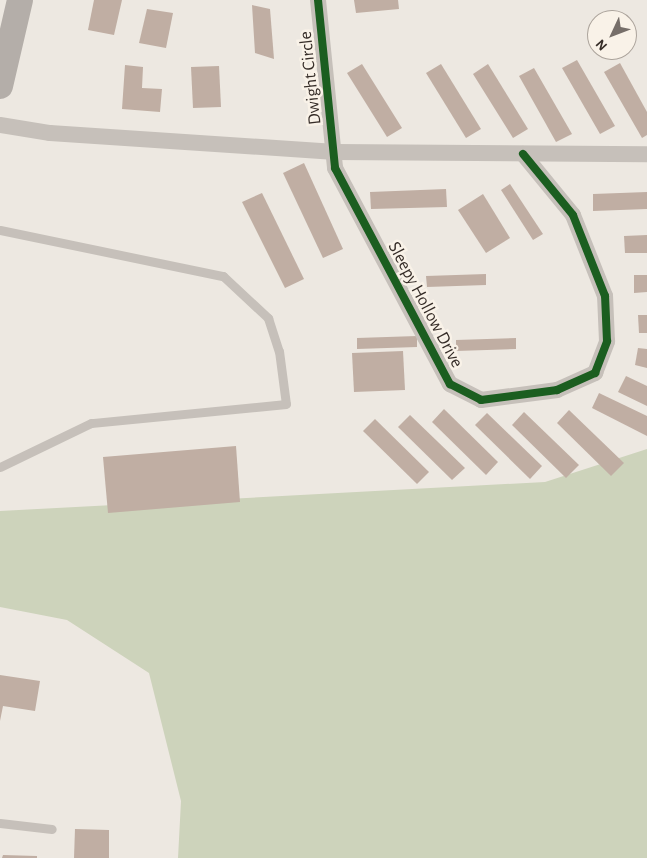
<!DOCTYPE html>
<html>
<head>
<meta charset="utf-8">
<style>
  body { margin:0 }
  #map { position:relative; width:647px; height:858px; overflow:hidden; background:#ede8e1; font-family:"Alegreya Sans",sans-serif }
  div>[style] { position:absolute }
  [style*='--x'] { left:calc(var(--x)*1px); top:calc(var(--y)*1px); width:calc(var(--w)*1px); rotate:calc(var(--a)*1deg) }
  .green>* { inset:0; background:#cdd3bb }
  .building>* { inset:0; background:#c0aea3 }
  .service>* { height:9px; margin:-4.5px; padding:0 4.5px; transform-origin:4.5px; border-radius:4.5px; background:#c6c0ba }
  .minor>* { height:16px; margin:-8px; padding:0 8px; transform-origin:8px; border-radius:8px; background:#c6c0ba }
  .primary>* { height:26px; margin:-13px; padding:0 13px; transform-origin:13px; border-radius:13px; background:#b4aea9 }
  .cycleway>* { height:8px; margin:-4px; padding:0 4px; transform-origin:4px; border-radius:4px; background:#1b5e20 }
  span { translate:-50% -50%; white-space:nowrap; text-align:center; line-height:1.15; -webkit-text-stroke:5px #f9f2e8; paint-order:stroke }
  .street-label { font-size:18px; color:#362d28 }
  .north { position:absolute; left:587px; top:10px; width:50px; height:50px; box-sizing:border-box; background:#f9f2e8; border:1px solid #aba39b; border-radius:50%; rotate:227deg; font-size:14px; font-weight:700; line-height:20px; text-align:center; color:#362d28 }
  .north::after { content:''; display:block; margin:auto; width:18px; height:22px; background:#766e69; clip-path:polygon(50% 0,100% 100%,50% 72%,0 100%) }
</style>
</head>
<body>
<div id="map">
  <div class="green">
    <i style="clip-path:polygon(647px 449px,647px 858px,178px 858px,181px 801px,149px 673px,67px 620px,0 607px,0 511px,545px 482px)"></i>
  </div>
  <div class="building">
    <i style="clip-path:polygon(94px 0,122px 0,114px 35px,88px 30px)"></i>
    <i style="clip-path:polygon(354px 0,398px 0,399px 9px,356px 13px)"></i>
    <i style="clip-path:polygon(252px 5px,270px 9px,274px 59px,255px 53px)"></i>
    <i style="clip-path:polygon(147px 9px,173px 13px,166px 48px,139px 43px)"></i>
    <i style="clip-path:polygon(577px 60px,615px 126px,600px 134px,562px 68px)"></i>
    <i style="clip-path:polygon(620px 63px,647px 112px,647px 135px,642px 138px,604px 72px)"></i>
    <i style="clip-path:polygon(362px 64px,402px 128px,387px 137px,347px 73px)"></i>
    <i style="clip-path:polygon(441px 64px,481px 129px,466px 138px,426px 73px)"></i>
    <i style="clip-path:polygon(488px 64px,528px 129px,513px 138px,473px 74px)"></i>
    <i style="clip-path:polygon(125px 65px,143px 67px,142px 88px,162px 89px,160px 112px,122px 109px)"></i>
    <i style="clip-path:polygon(219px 66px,221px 107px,193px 108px,191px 67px)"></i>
    <i style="clip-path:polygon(534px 68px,572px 134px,556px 142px,519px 76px)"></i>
    <i style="clip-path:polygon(304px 163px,343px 249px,323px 258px,283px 173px)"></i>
    <i style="clip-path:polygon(510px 184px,543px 234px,533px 240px,501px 190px)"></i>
    <i style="clip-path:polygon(446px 189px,447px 207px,371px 209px,370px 192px)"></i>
    <i style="clip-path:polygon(647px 192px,647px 209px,593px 211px,593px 194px)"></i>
    <i style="clip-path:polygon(262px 193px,304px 279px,285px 288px,242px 202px)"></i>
    <i style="clip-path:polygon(483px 194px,510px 238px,486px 253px,458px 210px)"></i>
    <i style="clip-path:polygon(647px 235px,647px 253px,625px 253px,624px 236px)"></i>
    <i style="clip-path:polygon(486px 274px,486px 285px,427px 287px,426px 276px)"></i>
    <i style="clip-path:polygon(634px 275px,647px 275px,647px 292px,634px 293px)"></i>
    <i style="clip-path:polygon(638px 315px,647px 315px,647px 333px,639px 333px)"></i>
    <i style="clip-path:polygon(417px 336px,417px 347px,357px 349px,357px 338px)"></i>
    <i style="clip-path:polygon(516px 338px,516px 349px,456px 351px,456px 340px)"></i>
    <i style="clip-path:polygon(638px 348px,647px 349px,647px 368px,635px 365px)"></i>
    <i style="clip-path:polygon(403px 351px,405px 390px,354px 392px,352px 353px)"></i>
    <i style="clip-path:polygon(626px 376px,647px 386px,647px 406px,618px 392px)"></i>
    <i style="clip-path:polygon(599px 393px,647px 416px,647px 436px,592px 408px)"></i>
    <i style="clip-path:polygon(444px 409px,498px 462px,486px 475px,432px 422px)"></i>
    <i style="clip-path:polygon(569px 410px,624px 463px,611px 476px,557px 423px)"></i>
    <i style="clip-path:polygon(524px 412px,579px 465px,566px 478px,512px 425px)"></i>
    <i style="clip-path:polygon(487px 413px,542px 466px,530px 479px,475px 425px)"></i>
    <i style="clip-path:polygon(410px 415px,465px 468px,452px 480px,398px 427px)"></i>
    <i style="clip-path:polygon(375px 419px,429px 472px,417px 484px,363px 431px)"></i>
    <i style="clip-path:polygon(236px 446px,240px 502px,108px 513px,103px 457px)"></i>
    <i style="clip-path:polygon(0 675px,40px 681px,35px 711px,3px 706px,0 721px)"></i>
    <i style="clip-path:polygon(75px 829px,109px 830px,109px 858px,74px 858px)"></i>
    <i style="clip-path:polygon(3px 855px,37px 856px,37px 858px,2px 858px)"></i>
  </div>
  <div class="service">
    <i style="--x:0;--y:230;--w:228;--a:11.7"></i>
    <i style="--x:223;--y:276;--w:62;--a:43"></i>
    <i style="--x:268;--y:318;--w:35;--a:72"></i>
    <i style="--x:279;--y:351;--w:53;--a:82.5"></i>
    <i style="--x:286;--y:404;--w:196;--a:174.4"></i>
    <i style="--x:91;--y:423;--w:101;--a:154.2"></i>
    <i style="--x:0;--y:823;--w:52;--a:6.6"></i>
  </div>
  <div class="minor">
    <i style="--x:318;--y:0;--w:169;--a:84.2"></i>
    <i style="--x:335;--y:168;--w:245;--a:62"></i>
    <i style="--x:450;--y:384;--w:35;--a:27"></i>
    <i style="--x:481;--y:400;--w:77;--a:-7.5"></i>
    <i style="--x:557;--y:390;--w:42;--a:-24.1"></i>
    <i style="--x:595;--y:373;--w:34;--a:-69"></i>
    <i style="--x:607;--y:341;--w:45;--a:-92.5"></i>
    <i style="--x:605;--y:296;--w:87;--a:-111.6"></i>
    <i style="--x:573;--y:215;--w:79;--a:-129.3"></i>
    <i style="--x:0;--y:125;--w:51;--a:9.1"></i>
    <i style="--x:50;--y:133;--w:286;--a:3.8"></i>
    <i style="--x:335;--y:152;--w:312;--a:0.4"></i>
  </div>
  <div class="primary">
    <i style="--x:0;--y:86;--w:88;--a:-76.9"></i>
  </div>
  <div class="cycleway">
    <i style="--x:318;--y:0;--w:169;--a:84.2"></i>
    <i style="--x:335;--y:168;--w:245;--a:62"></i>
    <i style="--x:450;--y:384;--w:35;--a:27"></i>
    <i style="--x:481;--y:400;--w:77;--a:-7.5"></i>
    <i style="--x:557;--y:390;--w:42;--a:-24.1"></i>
    <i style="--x:595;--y:373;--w:34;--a:-69"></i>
    <i style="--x:607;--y:341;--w:45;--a:-92.5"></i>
    <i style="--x:605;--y:296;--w:87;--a:-111.6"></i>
    <i style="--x:573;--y:215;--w:79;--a:-129.3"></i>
  </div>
  <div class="street-label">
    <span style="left:311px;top:78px;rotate:-96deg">Dwight Circle</span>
    <span style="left:425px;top:305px;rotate:62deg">Sleepy Hollow Drive</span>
  </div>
  <div class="north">N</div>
</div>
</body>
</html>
